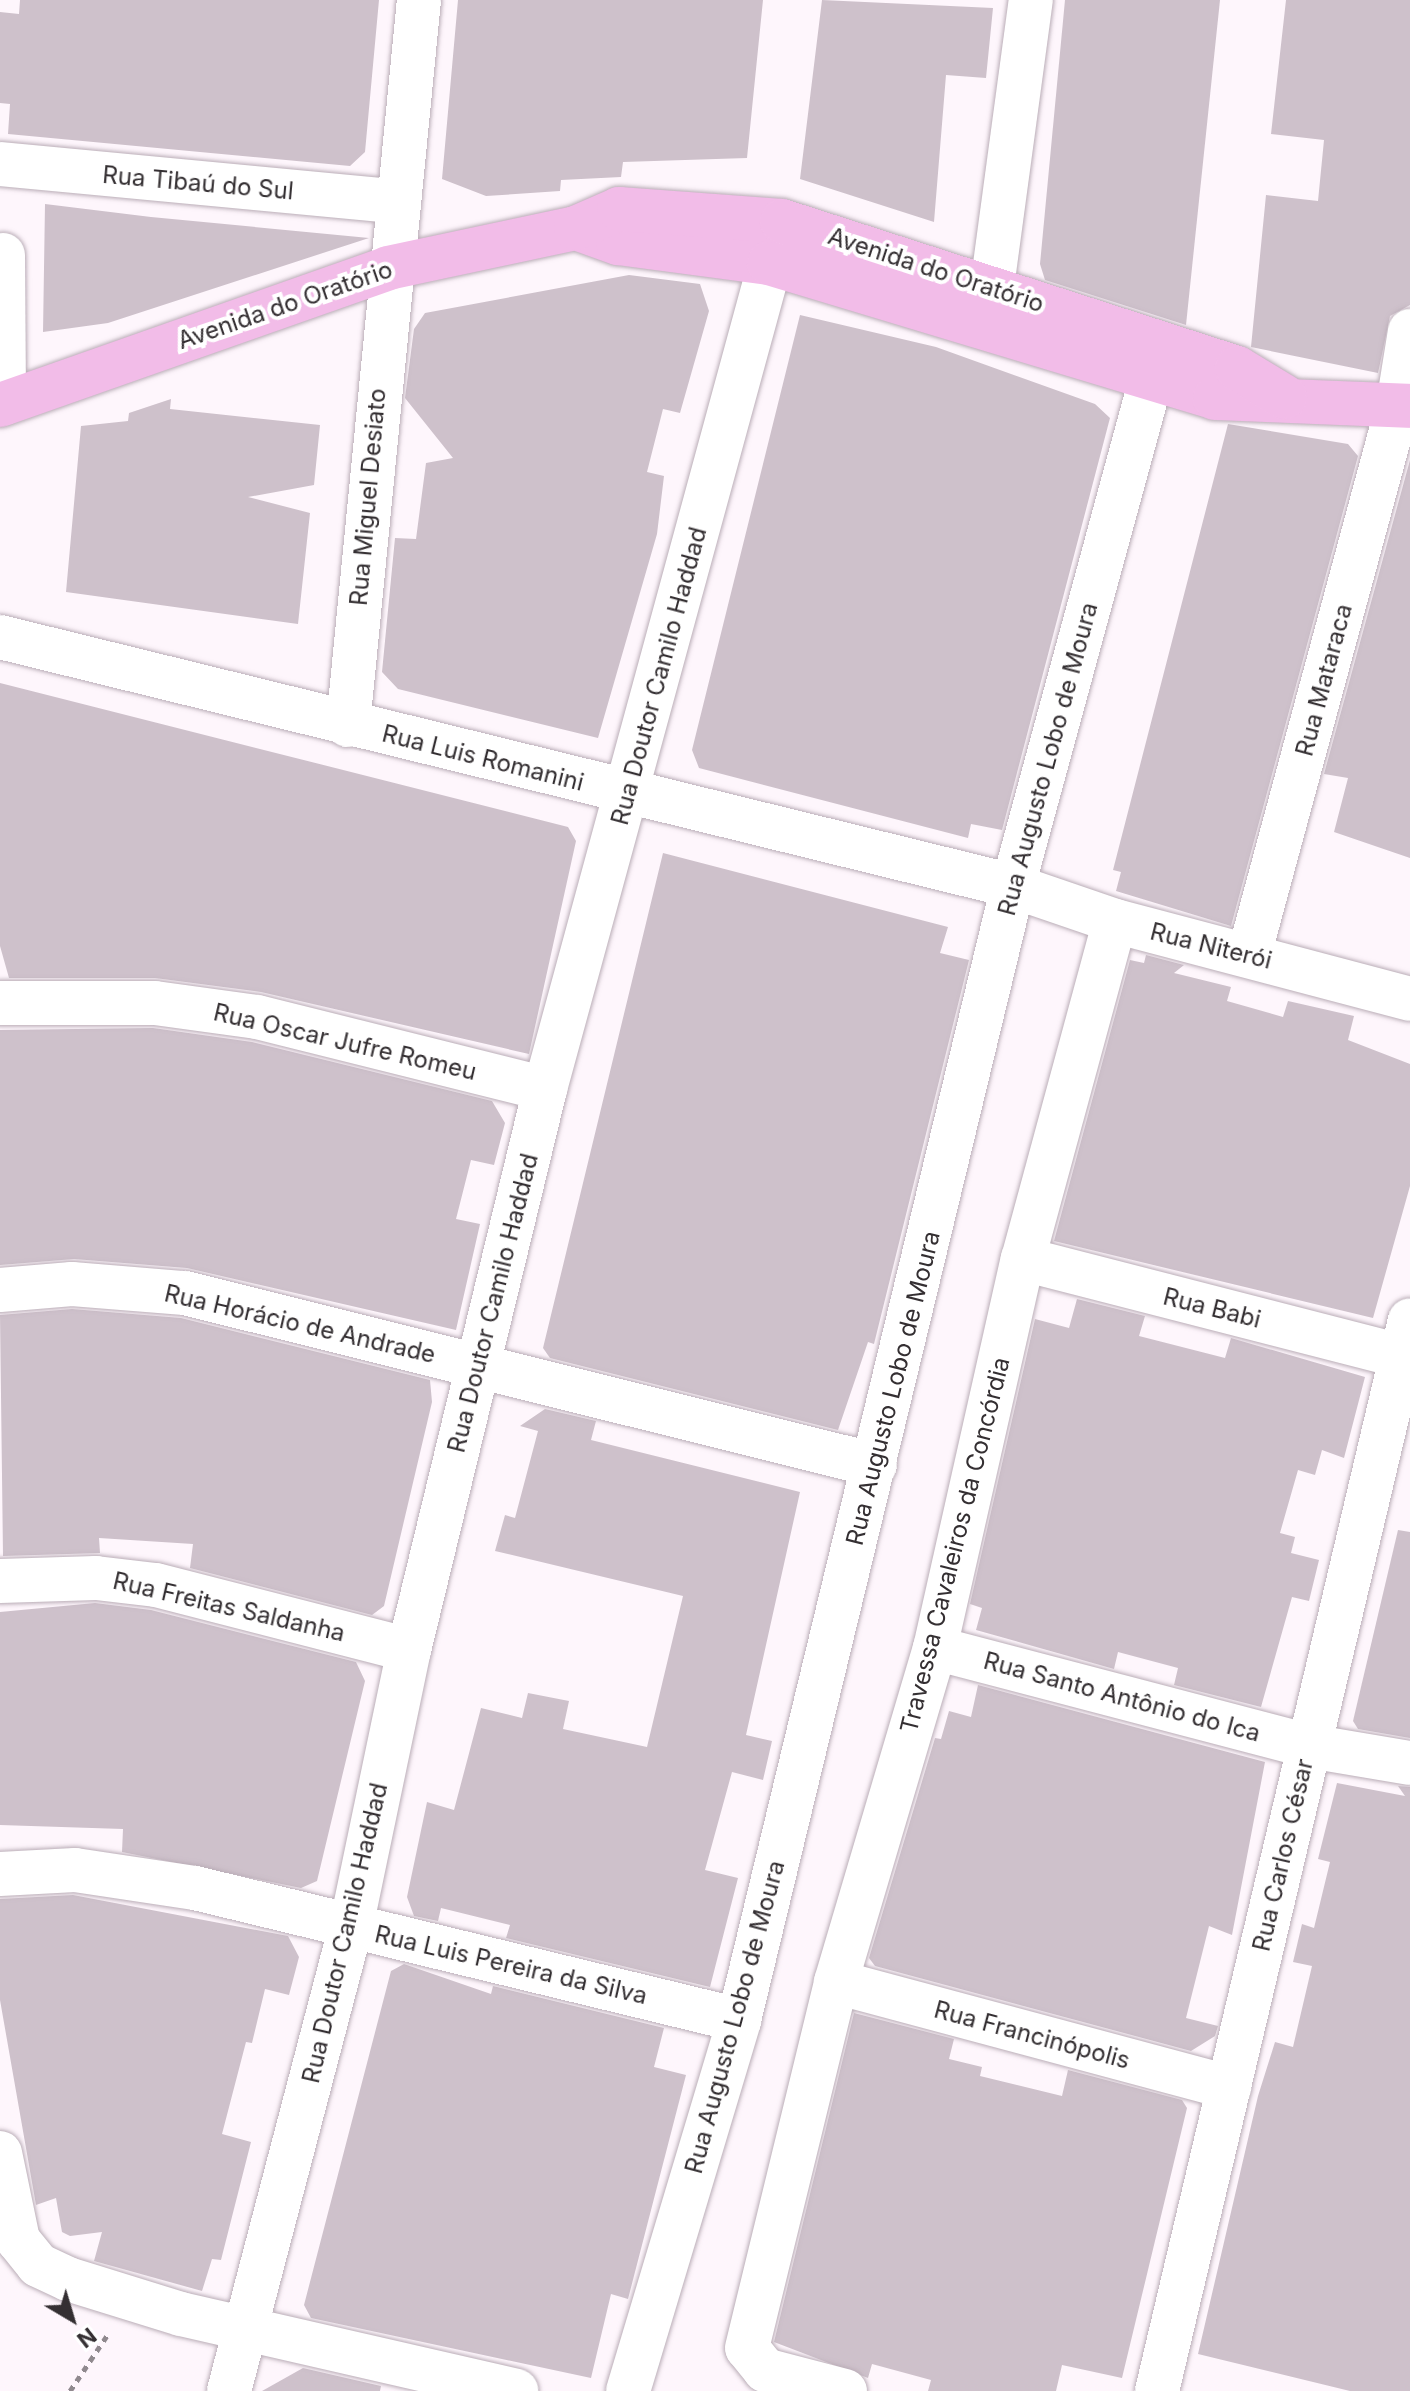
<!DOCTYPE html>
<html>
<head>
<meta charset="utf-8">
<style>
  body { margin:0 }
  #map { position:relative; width:1410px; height:2391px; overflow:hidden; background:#fef6fc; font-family:Inter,sans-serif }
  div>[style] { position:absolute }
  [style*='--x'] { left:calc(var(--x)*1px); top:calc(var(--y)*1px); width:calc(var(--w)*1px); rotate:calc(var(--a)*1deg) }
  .building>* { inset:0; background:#cec1cb }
  .path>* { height:5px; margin-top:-2.5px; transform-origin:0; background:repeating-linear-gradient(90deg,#90898e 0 6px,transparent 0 12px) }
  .roads { filter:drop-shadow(0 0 2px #baadb7) drop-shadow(0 0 2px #baadb7) }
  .minor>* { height:44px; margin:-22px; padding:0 22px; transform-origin:22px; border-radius:22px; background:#fff }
  .major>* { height:44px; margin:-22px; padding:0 22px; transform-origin:22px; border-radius:22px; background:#f2bce8 }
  span { translate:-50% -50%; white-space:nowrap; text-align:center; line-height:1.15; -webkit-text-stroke:8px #fff; paint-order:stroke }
  .street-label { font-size:24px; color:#342f32 }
  .north { position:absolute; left:32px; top:2279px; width:80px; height:80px; -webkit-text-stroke:6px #fff; paint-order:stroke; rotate:142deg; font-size:22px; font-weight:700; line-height:32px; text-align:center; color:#342f32 }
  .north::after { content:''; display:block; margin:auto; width:28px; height:36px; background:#342f32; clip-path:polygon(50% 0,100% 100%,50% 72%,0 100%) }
</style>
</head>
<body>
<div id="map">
  <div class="building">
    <i style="clip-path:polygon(20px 0,379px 0,365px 152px,350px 166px,8px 134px,10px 104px,0 103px,0 12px,19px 14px)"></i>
    <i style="clip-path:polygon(458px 0,763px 0,747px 158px,623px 162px,621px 177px,561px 180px,560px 191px,486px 196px,442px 179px)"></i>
    <i style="clip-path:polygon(822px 0,993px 8px,986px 78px,946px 75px,934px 222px,800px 179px)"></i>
    <i style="clip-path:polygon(1065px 0,1220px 0,1186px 325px,1045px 280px,1040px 264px)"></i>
    <i style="clip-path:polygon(1286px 0,1410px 0,1410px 305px,1390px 316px,1378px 373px,1251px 347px,1266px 195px,1318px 201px,1324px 140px,1271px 134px)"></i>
    <i style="clip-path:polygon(45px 204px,151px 217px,369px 238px,108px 323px,43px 332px)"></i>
    <i style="clip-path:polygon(629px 275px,700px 284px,709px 311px,680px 413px,663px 409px,647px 472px,664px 476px,657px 534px,598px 738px,398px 689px,382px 672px,395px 538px,416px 539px,426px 463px,453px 458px,405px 398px,414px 329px,425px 313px)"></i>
    <i style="clip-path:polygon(800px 315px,936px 347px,1095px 404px,1110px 418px,1002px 830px,971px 824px,968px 838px,699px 768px,692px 750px)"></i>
    <i style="clip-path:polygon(171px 399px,170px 409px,320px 425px,314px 485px,248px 497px,310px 513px,298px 624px,66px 592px,81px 426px,128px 421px,129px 413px)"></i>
    <i style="clip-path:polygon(1228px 424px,1348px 444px,1358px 456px,1231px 926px,1116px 891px,1121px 872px,1113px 870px)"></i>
    <i style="clip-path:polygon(1410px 460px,1410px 858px,1334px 832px,1348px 778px,1324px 774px)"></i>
    <i style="clip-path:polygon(0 683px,568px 827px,576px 841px,529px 1054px,261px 992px,155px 978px,9px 978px,0 946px)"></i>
    <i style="clip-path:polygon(663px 853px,948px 927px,940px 953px,969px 960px,874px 1344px,868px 1342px,838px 1430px,550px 1358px,543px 1348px)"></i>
    <i style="clip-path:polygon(1146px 955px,1184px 965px,1174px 973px,1231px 987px,1227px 1001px,1283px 1017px,1288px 1001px,1354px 1016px,1348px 1040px,1410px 1064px,1410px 1186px,1373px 1318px,1054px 1241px,1130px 960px,1144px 963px)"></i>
    <i style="clip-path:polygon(153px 1028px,252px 1042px,492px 1101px,505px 1123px,494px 1165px,471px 1160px,456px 1219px,480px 1224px,456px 1330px,187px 1268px,74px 1259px,0 1265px,0 1030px)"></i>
    <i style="clip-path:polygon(1077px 1299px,1145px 1316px,1139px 1336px,1225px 1358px,1231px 1338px,1365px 1377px,1344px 1458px,1322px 1450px,1315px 1475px,1298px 1470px,1280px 1533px,1295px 1537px,1291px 1553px,1319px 1560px,1309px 1601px,1292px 1597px,1261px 1707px,1174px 1685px,1178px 1668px,1118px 1652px,1114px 1669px,976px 1630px,982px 1608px,970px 1604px,1035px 1319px,1069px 1328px)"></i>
    <i style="clip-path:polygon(72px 1309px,181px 1318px,430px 1380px,432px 1402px,384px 1606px,372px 1615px,190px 1568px,193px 1544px,99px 1538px,100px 1553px,3px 1556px,0 1315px)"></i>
    <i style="clip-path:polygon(545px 1409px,596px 1421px,591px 1440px,800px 1492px,746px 1735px,772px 1741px,763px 1780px,732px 1772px,705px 1870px,738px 1878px,710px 1987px,506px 1938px,510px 1925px,441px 1908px,438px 1921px,414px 1916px,407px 1897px,427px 1802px,454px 1810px,481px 1708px,522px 1718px,528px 1693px,569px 1701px,563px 1729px,647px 1747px,683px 1596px,495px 1551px,505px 1515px,515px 1518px,538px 1431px,520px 1426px)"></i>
    <i style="clip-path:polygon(1398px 1530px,1410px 1532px,1410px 1738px,1358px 1729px,1353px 1721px)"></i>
    <i style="clip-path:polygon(95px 1603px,151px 1610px,356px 1662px,365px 1681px,317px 1881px,301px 1888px,122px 1852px,123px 1829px,0 1825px,0 1612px)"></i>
    <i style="clip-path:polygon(978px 1685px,1265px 1762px,1232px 1935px,1209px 1926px,1186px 2018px,1218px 2026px,1215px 2036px,1191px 2051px,875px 1966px,869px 1958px,935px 1738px,941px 1739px,949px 1711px,971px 1717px)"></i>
    <i style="clip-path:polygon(1337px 1783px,1405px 1796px,1398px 1786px,1410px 1787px,1410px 2391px,1350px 2391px,1198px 2354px,1258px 2096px,1275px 2042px,1293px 2047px,1312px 1966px,1293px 1962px,1302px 1924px,1314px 1928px,1330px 1862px,1318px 1859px)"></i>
    <i style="clip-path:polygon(73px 1895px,288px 1936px,299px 1957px,289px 1995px,265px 1989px,252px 2043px,246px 2042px,222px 2134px,251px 2142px,221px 2260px,212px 2259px,202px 2291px,94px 2261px,102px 2232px,70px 2236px,62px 2232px,56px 2198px,36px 2205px,0 2000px,0 1899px)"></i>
    <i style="clip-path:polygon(404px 1964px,491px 1994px,493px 1986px,664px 2028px,654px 2067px,686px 2075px,628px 2299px,611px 2294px,591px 2378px,311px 2318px,304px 2305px,391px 1971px)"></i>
    <i style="clip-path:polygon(854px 2013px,954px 2039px,949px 2059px,982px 2067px,980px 2076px,1062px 2096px,1068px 2070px,1182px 2100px,1187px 2108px,1122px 2378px,1062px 2365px,1056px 2391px,928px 2391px,931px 2380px,872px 2364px,868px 2378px,774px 2342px)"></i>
    <i style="clip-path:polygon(303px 2368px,381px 2386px,380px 2391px,262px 2391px)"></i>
  </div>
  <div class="path">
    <i style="--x:70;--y:2391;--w:69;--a:-56.3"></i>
  </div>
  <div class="roads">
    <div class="minor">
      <i style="--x:0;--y:164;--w:397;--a:5.4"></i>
      <i style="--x:3;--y:255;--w:148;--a:89.6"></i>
      <i style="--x:987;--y:324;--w:327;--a:-82.3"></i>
      <i style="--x:0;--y:637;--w:1043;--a:13.81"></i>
      <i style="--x:1013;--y:886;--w:108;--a:18.9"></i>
      <i style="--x:1115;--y:921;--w:305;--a:14.8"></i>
      <i style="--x:348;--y:725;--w:728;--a:-84.41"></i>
      <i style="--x:1249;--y:955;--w:570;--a:-74.84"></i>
      <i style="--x:1398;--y:405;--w:75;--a:-80.8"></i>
      <i style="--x:0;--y:1003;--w:155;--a:0"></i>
      <i style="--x:155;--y:1003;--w:103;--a:7.8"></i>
      <i style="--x:257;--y:1017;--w:297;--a:14"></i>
      <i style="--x:1023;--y:1259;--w:391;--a:14.4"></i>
      <i style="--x:0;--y:1290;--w:72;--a:-4.8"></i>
      <i style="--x:72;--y:1284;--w:113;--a:4.6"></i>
      <i style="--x:185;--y:1293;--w:711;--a:14"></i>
      <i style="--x:0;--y:1581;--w:96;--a:-1.8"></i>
      <i style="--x:96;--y:1578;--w:60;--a:6.7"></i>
      <i style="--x:156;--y:1585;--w:261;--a:14.4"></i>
      <i style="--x:935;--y:1648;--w:387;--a:14.7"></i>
      <i style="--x:1309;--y:1746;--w:102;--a:9.6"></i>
      <i style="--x:0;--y:1874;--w:75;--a:-3.1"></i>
      <i style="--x:75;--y:1870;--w:121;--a:8.5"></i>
      <i style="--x:195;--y:1888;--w:560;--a:13.64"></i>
      <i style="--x:836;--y:1982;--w:407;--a:15"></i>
      <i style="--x:0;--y:2153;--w:89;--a:78.3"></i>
      <i style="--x:18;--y:2240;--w:32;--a:51"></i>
      <i style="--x:38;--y:2265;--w:33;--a:25"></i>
      <i style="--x:68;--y:2279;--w:118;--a:17.2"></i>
      <i style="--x:181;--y:2314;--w:344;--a:12.9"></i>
      <i style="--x:229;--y:2391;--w:480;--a:-75.3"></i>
      <i style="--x:351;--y:1927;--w:283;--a:-78.2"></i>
      <i style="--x:409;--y:1650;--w:577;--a:-76.37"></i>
      <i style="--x:545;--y:1089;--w:893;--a:-74.75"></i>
      <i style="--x:628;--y:2391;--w:387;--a:-73.3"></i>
      <i style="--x:739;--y:2020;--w:1167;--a:-76.42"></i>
      <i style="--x:1013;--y:886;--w:521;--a:-74.76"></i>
      <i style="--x:845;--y:2391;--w:83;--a:-165.3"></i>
      <i style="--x:765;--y:2370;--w:28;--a:-129"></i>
      <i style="--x:747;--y:2348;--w:377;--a:-76.3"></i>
      <i style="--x:836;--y:1982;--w:348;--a:-73.5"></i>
      <i style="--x:935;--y:1648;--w:399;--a:-77.3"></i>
      <i style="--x:1023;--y:1259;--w:350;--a:-74.8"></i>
      <i style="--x:1157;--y:2391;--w:1100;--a:-76.71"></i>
    </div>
    <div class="major">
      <i style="--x:576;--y:228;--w:45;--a:19.7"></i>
      <i style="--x:618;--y:243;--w:152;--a:7.5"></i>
      <i style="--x:769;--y:263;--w:466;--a:16.8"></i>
      <i style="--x:1215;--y:398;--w:195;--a:2.3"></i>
      <i style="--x:0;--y:405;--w:411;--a:-19.4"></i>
      <i style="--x:388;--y:268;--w:192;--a:-12"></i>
      <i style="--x:576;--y:228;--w:47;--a:-23.8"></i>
      <i style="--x:619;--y:209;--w:163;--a:4.2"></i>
      <i style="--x:782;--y:221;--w:478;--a:17.9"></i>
      <i style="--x:1237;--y:368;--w:56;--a:31.1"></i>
    </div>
  </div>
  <div class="street-label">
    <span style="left:198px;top:183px;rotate:5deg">Rua Tibaú do Sul</span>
    <span style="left:936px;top:270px;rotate:18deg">Avenida do Oratório</span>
    <span style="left:285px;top:305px;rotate:-19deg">Avenida do Oratório</span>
    <span style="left:368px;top:497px;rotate:-85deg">Rua Miguel Desiato</span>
    <span style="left:659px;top:676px;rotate:-75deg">Rua Doutor Camilo Haddad</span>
    <span style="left:1324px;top:680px;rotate:-75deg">Rua Mataraca</span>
    <span style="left:483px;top:758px;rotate:14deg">Rua Luis Romanini</span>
    <span style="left:1048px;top:759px;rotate:-75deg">Rua Augusto Lobo de Moura</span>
    <span style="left:1211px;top:946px;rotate:14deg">Rua Niterói</span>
    <span style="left:345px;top:1042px;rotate:13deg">Rua Oscar Jufre Romeu</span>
    <span style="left:493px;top:1303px;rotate:-76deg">Rua Doutor Camilo Haddad</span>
    <span style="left:1212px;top:1308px;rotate:14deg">Rua Babi</span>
    <span style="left:300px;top:1324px;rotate:13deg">Rua Horácio de Andrade</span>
    <span style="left:893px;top:1388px;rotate:-76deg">Rua Augusto Lobo de Moura</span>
    <span style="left:955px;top:1545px;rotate:-76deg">Travessa Cavaleiros da Concórdia</span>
    <span style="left:229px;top:1607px;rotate:13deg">Rua Freitas Saldanha</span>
    <span style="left:1122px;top:1697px;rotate:15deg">Rua Santo Antônio do Ica</span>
    <span style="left:1283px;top:1855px;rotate:-77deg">Rua Carlos César</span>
    <span style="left:345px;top:1933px;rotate:-77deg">Rua Doutor Camilo Haddad</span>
    <span style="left:511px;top:1965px;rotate:13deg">Rua Luis Pereira da Silva</span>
    <span style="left:735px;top:2017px;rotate:-75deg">Rua Augusto Lobo de Moura</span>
    <span style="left:1032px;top:2035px;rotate:15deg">Rua Francinópolis</span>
  </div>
  <div class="north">N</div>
</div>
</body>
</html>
